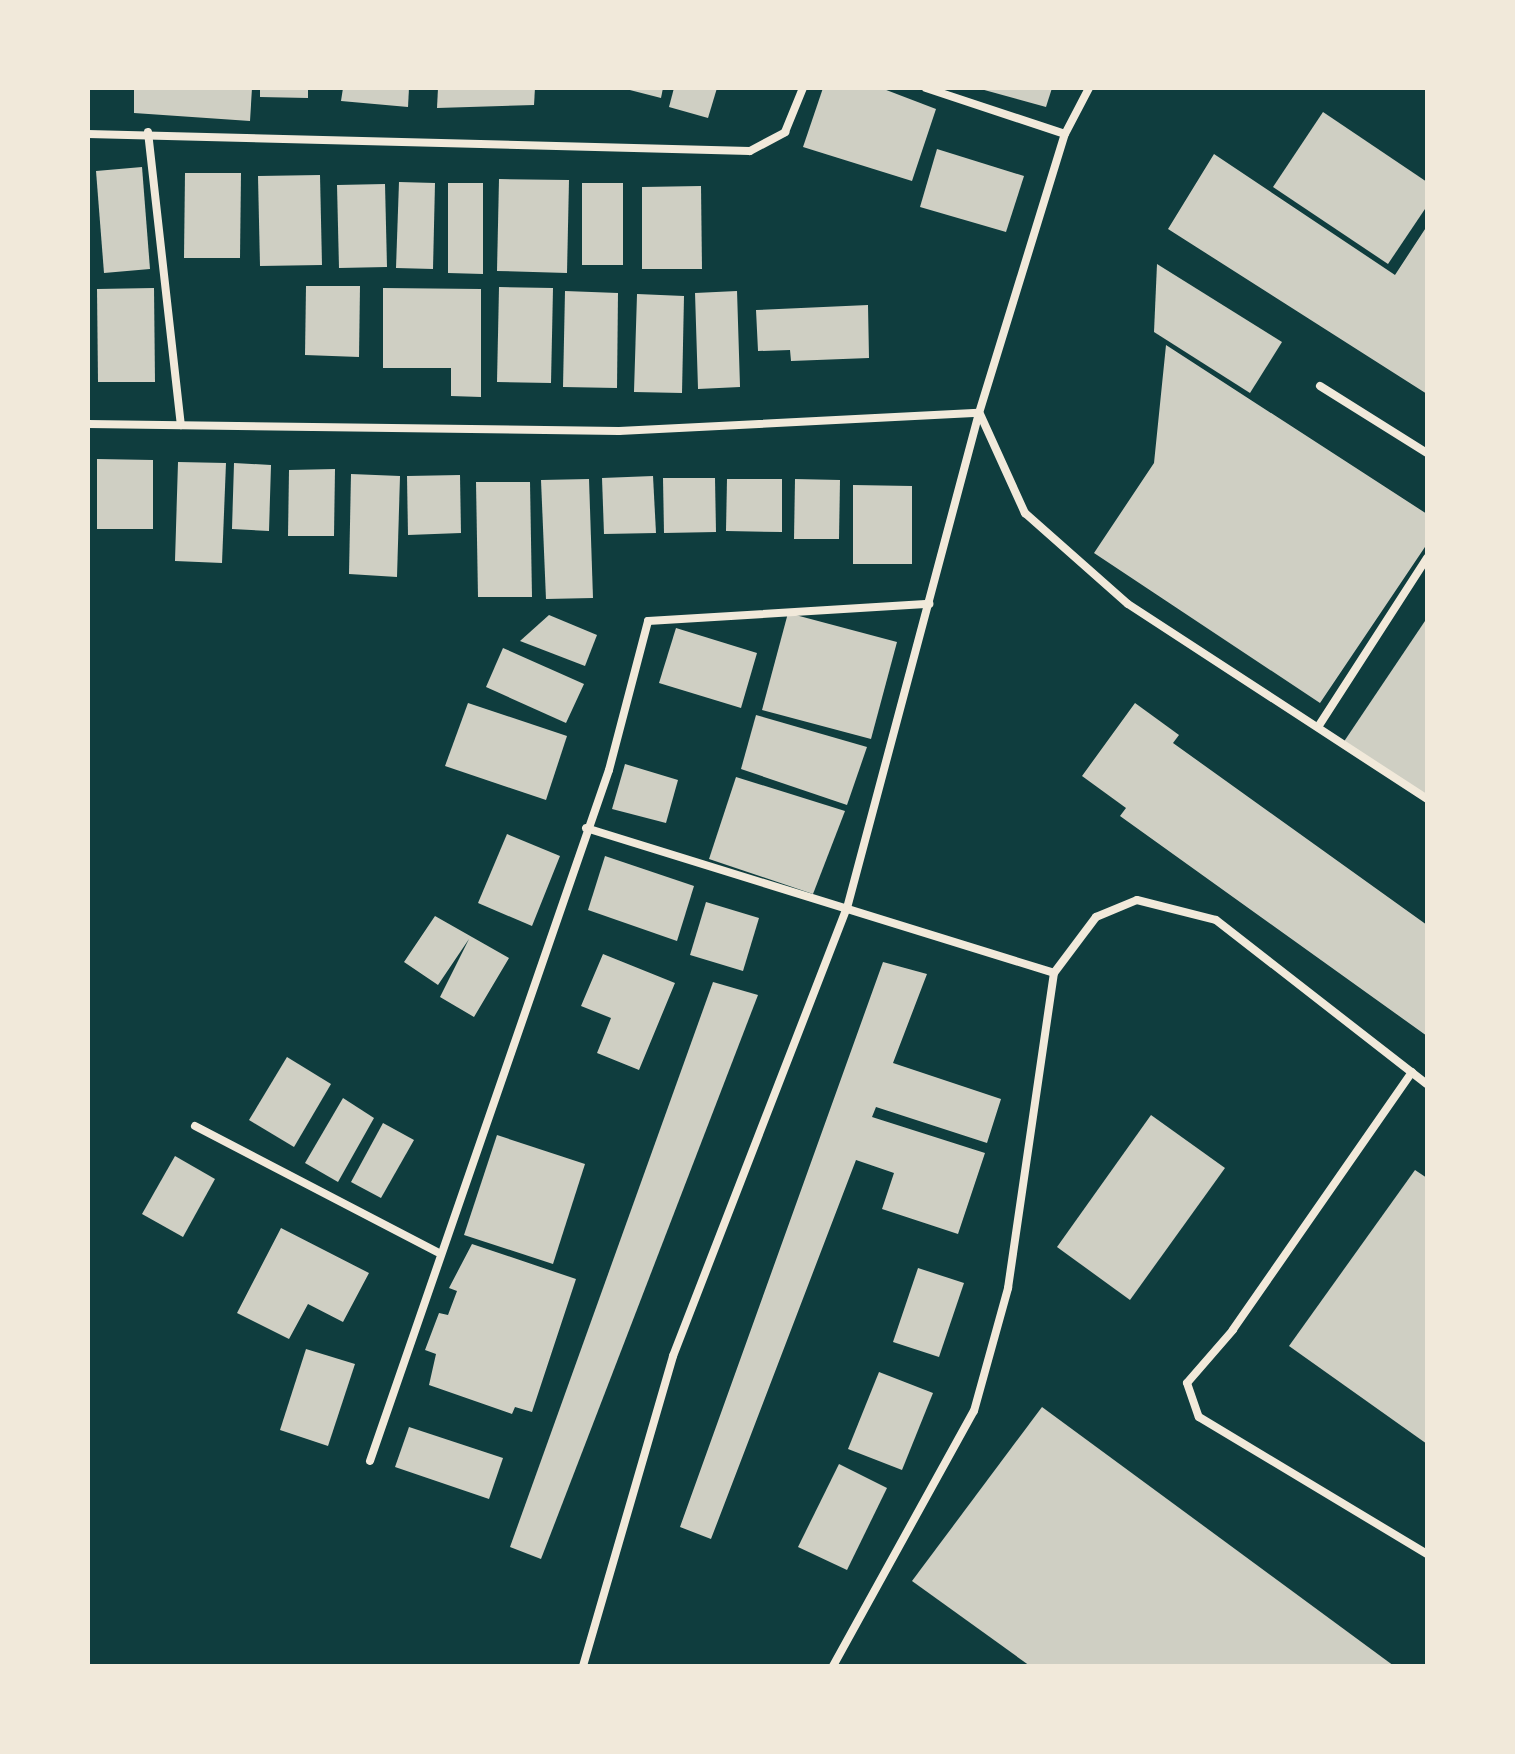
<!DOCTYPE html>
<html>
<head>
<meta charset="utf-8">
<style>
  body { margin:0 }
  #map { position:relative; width:1515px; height:1754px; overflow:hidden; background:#0f3d3e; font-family:Ubuntu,sans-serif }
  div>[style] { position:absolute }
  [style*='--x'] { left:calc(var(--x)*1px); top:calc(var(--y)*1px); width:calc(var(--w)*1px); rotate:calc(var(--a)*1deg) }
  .building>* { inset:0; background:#cfcfc3 }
  .minor>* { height:8px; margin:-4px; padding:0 4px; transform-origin:4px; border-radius:4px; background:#f1e9da }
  span { translate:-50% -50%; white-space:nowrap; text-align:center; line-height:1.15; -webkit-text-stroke:6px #f1e9da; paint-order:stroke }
  .frame { position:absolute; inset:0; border:90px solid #f1e9da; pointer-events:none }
</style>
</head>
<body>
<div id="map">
  <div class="building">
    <i style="clip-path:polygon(134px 88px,252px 88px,250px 121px,134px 113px)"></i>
    <i style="clip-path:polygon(260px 88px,308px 88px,308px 98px,260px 97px)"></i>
    <i style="clip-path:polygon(343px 88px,409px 88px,408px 107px,341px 101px)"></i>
    <i style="clip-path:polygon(438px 88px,535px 88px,534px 105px,437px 108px)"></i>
    <i style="clip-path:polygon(622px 88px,663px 88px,661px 98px)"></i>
    <i style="clip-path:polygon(674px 88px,717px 88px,708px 118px,669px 107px)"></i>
    <i style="clip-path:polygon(823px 88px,881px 88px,936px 109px,912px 181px,803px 147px)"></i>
    <i style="clip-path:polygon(977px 88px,1052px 88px,1046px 107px)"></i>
    <i style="clip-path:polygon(1323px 112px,1427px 182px,1427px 206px,1388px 264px,1273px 187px)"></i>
    <i style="clip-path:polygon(937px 149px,1024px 176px,1006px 232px,920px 207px)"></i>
    <i style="clip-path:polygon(1214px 154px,1395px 275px,1427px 226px,1427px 394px,1168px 229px)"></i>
    <i style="clip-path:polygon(142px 167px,150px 269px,104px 273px,96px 171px)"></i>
    <i style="clip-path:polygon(185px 173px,241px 173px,240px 258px,184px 258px)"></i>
    <i style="clip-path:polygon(320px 175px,322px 265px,260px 266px,258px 176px)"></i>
    <i style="clip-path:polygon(499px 179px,569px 180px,567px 273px,497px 271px)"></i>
    <i style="clip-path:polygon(399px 182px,435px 183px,433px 269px,396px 268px)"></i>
    <i style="clip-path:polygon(448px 183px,483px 183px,483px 274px,448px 273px)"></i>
    <i style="clip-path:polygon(582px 183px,623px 183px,623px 265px,582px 265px)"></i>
    <i style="clip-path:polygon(385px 184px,387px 267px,339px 268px,337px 185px)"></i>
    <i style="clip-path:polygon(701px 186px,702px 269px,642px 269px,642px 187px)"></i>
    <i style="clip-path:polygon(1157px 264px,1282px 342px,1250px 393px,1154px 332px)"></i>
    <i style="clip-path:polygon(306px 286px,360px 286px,359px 357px,305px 355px)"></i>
    <i style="clip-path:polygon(499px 287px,553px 288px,551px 383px,497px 382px)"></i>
    <i style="clip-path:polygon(154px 288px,155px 382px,98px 382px,97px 289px)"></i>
    <i style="clip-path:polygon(383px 288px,481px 289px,481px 397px,451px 396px,451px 368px,383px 368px)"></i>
    <i style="clip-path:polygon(565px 291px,618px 293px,617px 388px,563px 387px)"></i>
    <i style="clip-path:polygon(737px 291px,740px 387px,698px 389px,695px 293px)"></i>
    <i style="clip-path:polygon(637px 294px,684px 296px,682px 393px,634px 392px)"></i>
    <i style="clip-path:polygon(868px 305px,869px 358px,791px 361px,790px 350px,758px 351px,756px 310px)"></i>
    <i style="clip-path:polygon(1166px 345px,1427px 514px,1427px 544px,1320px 703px,1094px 553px,1154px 463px)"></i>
    <i style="clip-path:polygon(97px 459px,153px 460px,153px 529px,97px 529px)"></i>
    <i style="clip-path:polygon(178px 462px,226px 463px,222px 563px,175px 561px)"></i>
    <i style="clip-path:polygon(234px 463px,271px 465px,269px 531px,232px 529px)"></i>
    <i style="clip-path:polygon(335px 469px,334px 536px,288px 536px,289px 470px)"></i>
    <i style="clip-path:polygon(351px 474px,400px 476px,397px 577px,349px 574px)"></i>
    <i style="clip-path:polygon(460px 475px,461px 533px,408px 535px,407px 476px)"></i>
    <i style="clip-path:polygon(653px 476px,656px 533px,604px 534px,602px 478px)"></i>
    <i style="clip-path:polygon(663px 478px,715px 478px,716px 532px,664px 533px)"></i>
    <i style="clip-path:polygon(589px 479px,593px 598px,546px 599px,541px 480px)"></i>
    <i style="clip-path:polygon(727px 479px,782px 479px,782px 532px,726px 531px)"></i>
    <i style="clip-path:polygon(795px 479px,840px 480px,839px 539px,794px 539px)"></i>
    <i style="clip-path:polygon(476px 482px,530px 482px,532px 597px,478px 597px)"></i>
    <i style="clip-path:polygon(853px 485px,912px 486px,912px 564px,853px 564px)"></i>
    <i style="clip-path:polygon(788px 613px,897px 642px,871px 739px,762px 710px)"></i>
    <i style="clip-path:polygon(549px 615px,597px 635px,585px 666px,520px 641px)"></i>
    <i style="clip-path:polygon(1427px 618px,1427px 798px,1343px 743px)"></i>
    <i style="clip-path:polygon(676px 628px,757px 653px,741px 708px,659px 683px)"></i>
    <i style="clip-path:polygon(503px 648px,584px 684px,566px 723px,486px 687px)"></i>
    <i style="clip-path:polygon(468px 703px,567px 736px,546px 800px,445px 766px)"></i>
    <i style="clip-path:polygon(1135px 703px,1179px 735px,1173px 743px,1427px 925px,1427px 1036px,1120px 816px,1126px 808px,1082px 776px)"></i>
    <i style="clip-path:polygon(756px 715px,867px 747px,847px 805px,741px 769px)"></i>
    <i style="clip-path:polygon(625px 764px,678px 780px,666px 823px,612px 809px)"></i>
    <i style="clip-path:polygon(736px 777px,845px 811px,813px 894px,709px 859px)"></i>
    <i style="clip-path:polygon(507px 834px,560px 856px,532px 926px,478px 903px)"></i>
    <i style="clip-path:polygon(605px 856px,694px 886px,677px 941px,588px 910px)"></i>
    <i style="clip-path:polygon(706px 902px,759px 918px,743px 971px,690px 955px)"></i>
    <i style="clip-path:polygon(435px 916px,509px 958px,474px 1017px,440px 997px,469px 939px,438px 985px,404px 962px)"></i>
    <i style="clip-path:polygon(603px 954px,675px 983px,639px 1070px,597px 1053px,611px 1018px,581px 1006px)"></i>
    <i style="clip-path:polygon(883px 962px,927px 974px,893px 1063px,1001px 1099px,987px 1143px,876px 1107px,872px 1117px,985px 1153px,958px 1234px,882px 1209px,894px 1173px,856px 1160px,711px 1539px,680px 1527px)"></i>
    <i style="clip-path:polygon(713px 982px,758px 995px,541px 1559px,510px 1547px)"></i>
    <i style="clip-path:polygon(287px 1057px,331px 1084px,294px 1147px,249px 1120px)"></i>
    <i style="clip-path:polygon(343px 1098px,374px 1118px,338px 1182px,305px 1163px)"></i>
    <i style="clip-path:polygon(1151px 1115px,1225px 1168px,1130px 1300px,1057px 1247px)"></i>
    <i style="clip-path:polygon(383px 1123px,414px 1140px,381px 1198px,351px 1182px)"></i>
    <i style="clip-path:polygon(497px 1135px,585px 1164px,553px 1264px,464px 1235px)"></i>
    <i style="clip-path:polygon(175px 1156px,215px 1179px,183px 1237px,142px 1214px)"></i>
    <i style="clip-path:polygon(1415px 1170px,1427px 1178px,1427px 1444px,1289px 1346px)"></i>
    <i style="clip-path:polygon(281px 1228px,369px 1273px,343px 1322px,308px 1304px,289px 1339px,237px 1313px)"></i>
    <i style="clip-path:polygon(472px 1244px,576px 1279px,532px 1412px,515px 1407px,512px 1414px,429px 1385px,436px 1354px,425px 1350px,439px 1313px,448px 1315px,457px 1291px,449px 1288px)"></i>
    <i style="clip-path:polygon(918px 1268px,964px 1283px,939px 1357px,893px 1342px)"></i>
    <i style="clip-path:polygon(306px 1349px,355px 1364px,328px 1446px,280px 1430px)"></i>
    <i style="clip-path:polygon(879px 1372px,933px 1393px,902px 1470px,848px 1449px)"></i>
    <i style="clip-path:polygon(1042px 1407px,1216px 1535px,1394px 1666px,1030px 1666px,912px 1581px)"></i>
    <i style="clip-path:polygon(409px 1427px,503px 1458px,489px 1499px,395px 1467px)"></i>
    <i style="clip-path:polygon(839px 1464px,887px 1488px,847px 1570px,798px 1547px)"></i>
  </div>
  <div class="minor">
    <i style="--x:926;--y:88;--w:146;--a:18.3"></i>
    <i style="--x:148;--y:132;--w:295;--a:83.6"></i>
    <i style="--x:88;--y:134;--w:662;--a:1.47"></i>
    <i style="--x:750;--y:151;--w:40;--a:-28"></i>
    <i style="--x:785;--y:132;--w:48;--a:-67.8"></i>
    <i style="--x:1320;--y:386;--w:126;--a:32.1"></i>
    <i style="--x:980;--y:414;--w:109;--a:65.6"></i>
    <i style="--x:1025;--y:513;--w:137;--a:41.5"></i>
    <i style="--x:1128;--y:604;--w:357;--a:33.1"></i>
    <i style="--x:88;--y:424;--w:531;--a:0.76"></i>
    <i style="--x:619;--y:431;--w:360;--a:-2.9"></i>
    <i style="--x:979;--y:413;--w:292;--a:-72.9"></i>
    <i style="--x:1065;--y:134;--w:52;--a:-62.4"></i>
    <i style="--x:1318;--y:727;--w:201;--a:-57.2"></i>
    <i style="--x:586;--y:828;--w:490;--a:17.2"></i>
    <i style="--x:1412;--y:1072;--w:314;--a:124.8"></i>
    <i style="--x:1233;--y:1330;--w:70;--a:131"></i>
    <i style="--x:1187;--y:1383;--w:36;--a:71"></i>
    <i style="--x:1199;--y:1417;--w:266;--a:31"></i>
    <i style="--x:195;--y:1126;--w:273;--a:27.5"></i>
    <i style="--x:370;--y:1461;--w:731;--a:-70.92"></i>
    <i style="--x:609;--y:770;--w:154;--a:-75.3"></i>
    <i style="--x:648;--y:621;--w:282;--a:-3.5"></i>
    <i style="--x:583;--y:1666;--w:323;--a:-73.8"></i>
    <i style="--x:673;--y:1356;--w:481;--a:-68.8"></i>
    <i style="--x:847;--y:908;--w:512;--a:-75.07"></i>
    <i style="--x:833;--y:1666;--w:291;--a:-61.1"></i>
    <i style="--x:974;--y:1411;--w:128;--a:-74.5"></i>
    <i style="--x:1008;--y:1288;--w:318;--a:-81.7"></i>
    <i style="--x:1054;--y:973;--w:70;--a:-53.1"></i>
    <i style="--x:1096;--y:917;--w:44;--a:-22.5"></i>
    <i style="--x:1137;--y:900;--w:81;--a:14.2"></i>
    <i style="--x:1216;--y:920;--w:267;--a:37.9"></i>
  </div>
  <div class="frame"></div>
</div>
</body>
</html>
